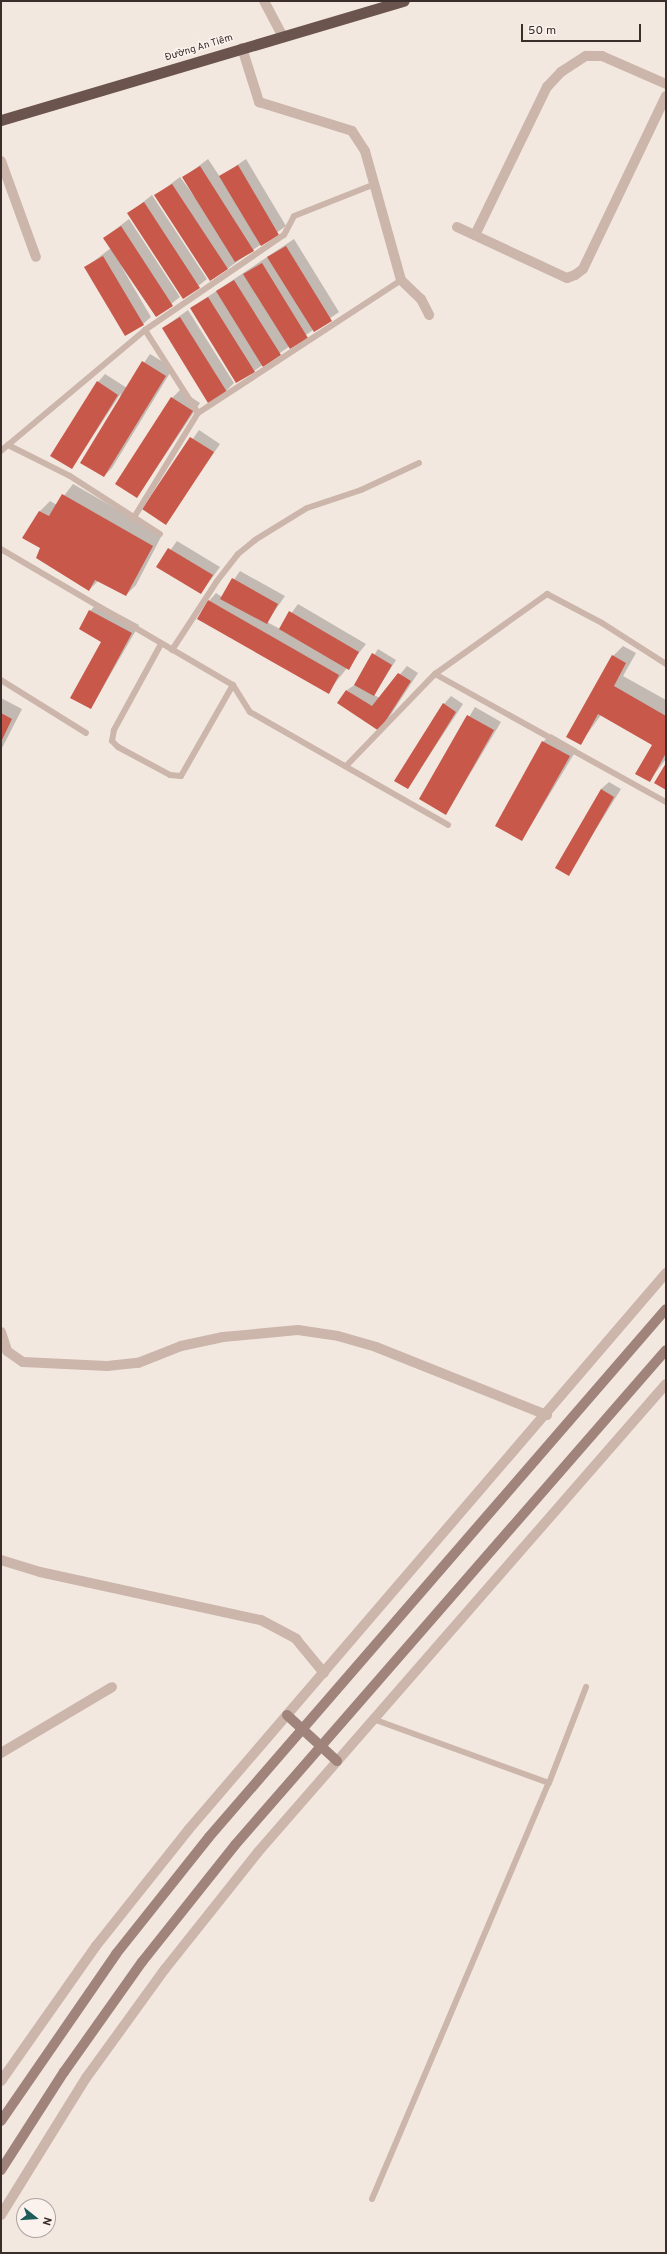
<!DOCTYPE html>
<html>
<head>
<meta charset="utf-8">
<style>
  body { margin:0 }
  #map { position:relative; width:667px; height:2254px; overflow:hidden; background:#f3e8e0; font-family:Overpass,sans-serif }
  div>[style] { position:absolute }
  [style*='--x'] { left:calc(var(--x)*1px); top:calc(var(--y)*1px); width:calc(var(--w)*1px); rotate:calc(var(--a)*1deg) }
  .shadow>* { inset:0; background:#0003 }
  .building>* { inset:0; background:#c7584a }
  .service>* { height:6px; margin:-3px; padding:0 3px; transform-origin:3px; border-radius:3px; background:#ccb6ab }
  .minor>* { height:10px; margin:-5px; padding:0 5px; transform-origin:5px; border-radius:5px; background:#ccb6ab }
  .tertiary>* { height:10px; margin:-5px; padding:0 5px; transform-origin:5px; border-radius:5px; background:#ccb6ab }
  .secondary>* { height:10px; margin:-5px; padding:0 5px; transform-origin:5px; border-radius:5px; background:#a0847c }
  .trunk>* { height:11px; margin:-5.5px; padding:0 5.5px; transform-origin:5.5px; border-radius:5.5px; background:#6c544e }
  span { translate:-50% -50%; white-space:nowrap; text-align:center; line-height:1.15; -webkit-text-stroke:3px #fbf2ed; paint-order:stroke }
  .street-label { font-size:10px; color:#3a2d2a }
  .frame { position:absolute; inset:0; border:2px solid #3a2d2a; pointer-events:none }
  .north { position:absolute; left:16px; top:2198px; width:40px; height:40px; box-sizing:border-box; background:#fbf2ed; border:1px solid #aea39f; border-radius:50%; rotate:107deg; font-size:11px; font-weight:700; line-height:16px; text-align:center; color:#3a2d2a }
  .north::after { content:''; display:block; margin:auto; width:14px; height:18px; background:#1f5c58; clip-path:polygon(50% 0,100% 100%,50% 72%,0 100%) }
  .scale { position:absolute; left:521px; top:24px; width:120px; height:18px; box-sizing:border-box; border:2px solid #3a2d2a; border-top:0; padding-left:5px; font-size:12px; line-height:14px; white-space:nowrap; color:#3a2d2a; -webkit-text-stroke:3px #fbf2ed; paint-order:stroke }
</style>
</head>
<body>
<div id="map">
  <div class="shadow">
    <i style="clip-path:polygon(208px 159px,220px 177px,246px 159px,286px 226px,227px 269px,156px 195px,180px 177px,200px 204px,183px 178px)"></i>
    <i style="clip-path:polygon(152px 195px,207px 279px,183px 298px,128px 214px)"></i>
    <i style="clip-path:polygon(129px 219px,180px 297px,156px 316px,121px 266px,151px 317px,143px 324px,86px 267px,111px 248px,104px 238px)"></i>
    <i style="clip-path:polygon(294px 239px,339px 312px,254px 371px,191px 308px)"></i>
    <i style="clip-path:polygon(188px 310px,234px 383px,226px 391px,163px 328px)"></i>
    <i style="clip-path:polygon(150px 354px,173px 368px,112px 468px,104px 476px,121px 393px,72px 468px,98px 382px,105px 374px,127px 388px)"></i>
    <i style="clip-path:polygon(180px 390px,200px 403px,137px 497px,172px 398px)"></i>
    <i style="clip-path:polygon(199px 430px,220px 444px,165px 524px,144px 509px)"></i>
    <i style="clip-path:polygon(73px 484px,162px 535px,136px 585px,126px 595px,98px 581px,89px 590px,41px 548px,23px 538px,40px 511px,50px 501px,57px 505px)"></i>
    <i style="clip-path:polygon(177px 541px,220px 567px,201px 593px,158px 567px)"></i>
    <i style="clip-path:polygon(240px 571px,285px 596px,267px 622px,280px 629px,298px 604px,366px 644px,328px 692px,209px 601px,216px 593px,222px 597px)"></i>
    <i style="clip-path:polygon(98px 603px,139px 625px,91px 708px,102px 641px,90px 611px)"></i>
    <i style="clip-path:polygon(623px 646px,636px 653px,623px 676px,666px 700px,666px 759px,650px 780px,653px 744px,601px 715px,580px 744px,613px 656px)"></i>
    <i style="clip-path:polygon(378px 649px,396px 660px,374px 695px,380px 698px,407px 666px,418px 673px,386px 722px,347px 690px,356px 684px)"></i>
    <i style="clip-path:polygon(451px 696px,463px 704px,408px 788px,444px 704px)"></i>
    <i style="clip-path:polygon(1px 698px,22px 709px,1px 750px)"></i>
    <i style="clip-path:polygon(475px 707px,501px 722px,446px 814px,420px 799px)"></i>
    <i style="clip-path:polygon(551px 734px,577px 749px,522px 840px,543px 742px)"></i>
    <i style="clip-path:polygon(609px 782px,621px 789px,568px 874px,601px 789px)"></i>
  </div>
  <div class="building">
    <i style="clip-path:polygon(238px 165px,279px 235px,261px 246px,219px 176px)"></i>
    <i style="clip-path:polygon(200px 166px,254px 251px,235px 262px,182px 177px)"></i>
    <i style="clip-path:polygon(172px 184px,228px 269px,210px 281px,154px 195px)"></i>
    <i style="clip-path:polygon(144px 202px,200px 288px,183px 299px,127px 213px)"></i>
    <i style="clip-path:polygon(121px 226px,173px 306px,156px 317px,103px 238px)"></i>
    <i style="clip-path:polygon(286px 246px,332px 321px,314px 332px,267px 257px)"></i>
    <i style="clip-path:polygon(103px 256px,144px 325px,125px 336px,84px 267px)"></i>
    <i style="clip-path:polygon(262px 263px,308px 338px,290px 349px,243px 274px)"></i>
    <i style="clip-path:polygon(234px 280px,281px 355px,263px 367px,216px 291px)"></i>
    <i style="clip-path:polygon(208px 297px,255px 372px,236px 383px,190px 308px)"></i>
    <i style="clip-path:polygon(180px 317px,227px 392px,208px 403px,162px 328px)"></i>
    <i style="clip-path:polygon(142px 361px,166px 376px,104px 477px,80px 463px)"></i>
    <i style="clip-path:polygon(97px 381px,118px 395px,72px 469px,50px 456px)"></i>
    <i style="clip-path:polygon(171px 397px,193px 411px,137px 498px,115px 484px)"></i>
    <i style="clip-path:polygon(190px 437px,214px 452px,166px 525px,142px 509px)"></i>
    <i style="clip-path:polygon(62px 494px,153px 546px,126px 596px,95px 580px,89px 591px,36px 558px,40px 548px,22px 538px,39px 511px,49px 516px)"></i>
    <i style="clip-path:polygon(168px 548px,213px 575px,201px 594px,156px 567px)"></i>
    <i style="clip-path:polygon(232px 578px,278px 604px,267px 624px,220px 599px)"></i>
    <i style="clip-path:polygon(208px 600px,339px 675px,329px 694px,197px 619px)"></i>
    <i style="clip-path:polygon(89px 610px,132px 633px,91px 709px,70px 698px,101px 642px,79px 629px)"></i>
    <i style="clip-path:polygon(289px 611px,359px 652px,349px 670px,279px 629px)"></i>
    <i style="clip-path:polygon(372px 653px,392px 665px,374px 696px,354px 685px)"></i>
    <i style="clip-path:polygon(612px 655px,626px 663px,614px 686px,666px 716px,666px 753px,650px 782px,635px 774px,652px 745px,598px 714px,581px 745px,566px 737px)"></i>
    <i style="clip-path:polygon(398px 673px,411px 681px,379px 731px,337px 703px,346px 690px,372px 706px)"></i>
    <i style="clip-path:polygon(443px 703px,456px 712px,408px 789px,394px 781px)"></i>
    <i style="clip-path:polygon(1px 713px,12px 719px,1px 742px)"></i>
    <i style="clip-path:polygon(467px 715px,494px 730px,446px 815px,419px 799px)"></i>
    <i style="clip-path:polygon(542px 741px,570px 756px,522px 841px,495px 826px)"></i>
    <i style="clip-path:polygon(666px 763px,666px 790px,654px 783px)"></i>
    <i style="clip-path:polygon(601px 789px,614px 797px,569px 876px,555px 868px)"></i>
  </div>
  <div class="service">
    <i style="--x:145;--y:330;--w:98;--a:57.4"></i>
    <i style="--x:8;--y:445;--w:179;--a:-40"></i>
    <i style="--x:145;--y:330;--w:168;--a:-34.4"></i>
    <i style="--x:284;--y:235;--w:21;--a:-62"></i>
    <i style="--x:294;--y:216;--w:87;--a:-21.6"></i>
    <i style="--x:1;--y:451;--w:9;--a:-41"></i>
    <i style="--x:8;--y:445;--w:69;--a:26.6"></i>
    <i style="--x:70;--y:476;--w:107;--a:32.8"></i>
    <i style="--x:133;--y:519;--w:124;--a:-58.5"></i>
    <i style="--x:198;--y:413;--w:243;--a:-33.2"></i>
    <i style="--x:1;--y:549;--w:269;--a:30.4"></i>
    <i style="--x:233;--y:685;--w:32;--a:58"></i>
    <i style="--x:250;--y:712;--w:228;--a:29.7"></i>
    <i style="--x:161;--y:644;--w:98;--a:118.7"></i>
    <i style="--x:114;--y:730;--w:11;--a:100"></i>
    <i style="--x:112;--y:741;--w:8;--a:45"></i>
    <i style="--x:118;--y:747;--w:59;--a:28.3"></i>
    <i style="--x:170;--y:775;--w:11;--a:5"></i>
    <i style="--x:181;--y:776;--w:105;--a:-60.3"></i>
    <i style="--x:172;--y:650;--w:82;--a:-56.9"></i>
    <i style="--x:217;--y:581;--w:34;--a:-52"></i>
    <i style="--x:238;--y:554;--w:22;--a:-39"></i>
    <i style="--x:255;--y:540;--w:61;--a:-31.6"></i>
    <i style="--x:307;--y:508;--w:57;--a:-18.4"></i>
    <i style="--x:361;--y:490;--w:64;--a:-25"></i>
    <i style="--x:435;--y:674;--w:264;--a:29"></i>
    <i style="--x:1;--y:680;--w:100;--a:31.9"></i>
    <i style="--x:347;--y:765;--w:127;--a:-46"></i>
    <i style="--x:435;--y:674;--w:138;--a:-35.5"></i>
    <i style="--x:547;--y:594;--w:62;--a:27.8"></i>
    <i style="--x:602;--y:623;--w:76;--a:32.6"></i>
    <i style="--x:373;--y:1719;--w:187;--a:20"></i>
    <i style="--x:372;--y:2199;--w:452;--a:-67"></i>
    <i style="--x:549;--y:1783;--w:103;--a:-68.9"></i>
  </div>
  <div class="minor">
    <i style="--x:264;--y:1;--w:38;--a:62"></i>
    <i style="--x:242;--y:48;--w:57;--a:72.5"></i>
    <i style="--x:259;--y:102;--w:97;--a:17.3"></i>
    <i style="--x:352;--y:131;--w:24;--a:57"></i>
    <i style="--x:365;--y:151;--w:134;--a:74.4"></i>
    <i style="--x:401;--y:280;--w:28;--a:44"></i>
    <i style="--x:421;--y:299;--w:18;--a:63"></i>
    <i style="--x:1;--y:161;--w:102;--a:70"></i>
    <i style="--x:457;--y:227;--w:121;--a:24.9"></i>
    <i style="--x:567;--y:278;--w:9;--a:-21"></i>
    <i style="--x:575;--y:275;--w:10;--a:-37"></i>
    <i style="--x:583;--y:269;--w:192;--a:-64.4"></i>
    <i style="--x:475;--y:235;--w:165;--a:-64.1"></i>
    <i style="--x:547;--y:87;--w:21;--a:-47"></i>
    <i style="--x:561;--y:72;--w:30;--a:-33"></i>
    <i style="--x:586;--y:56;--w:16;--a:0"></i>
    <i style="--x:602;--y:56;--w:70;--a:23.6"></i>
    <i style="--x:1;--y:1332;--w:20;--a:72"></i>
    <i style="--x:7;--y:1351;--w:19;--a:35"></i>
    <i style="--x:23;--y:1362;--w:84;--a:2.7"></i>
    <i style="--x:107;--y:1366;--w:31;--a:-6"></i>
    <i style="--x:138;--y:1363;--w:46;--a:-21.6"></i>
    <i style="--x:181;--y:1346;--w:43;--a:-12.1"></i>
    <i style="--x:223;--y:1337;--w:75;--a:-5.3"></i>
    <i style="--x:298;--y:1330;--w:40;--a:8.5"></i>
    <i style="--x:338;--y:1336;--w:40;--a:16"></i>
    <i style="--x:376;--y:1347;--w:184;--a:21.7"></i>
    <i style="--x:1;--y:1560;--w:41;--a:17.1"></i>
    <i style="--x:40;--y:1572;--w:226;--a:12.3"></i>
    <i style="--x:261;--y:1620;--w:40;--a:28"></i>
    <i style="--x:296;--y:1639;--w:44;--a:50.5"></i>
    <i style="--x:1;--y:1753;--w:129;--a:-30.7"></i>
  </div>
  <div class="tertiary">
    <i style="--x:1;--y:2081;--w:165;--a:-54.9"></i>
    <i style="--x:96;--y:1946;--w:149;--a:-51.5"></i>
    <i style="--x:189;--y:1829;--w:733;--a:-49.37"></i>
    <i style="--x:1;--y:2215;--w:161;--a:-58.2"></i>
    <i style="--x:86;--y:2078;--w:135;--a:-54.1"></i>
    <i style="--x:165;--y:1969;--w:149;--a:-51.5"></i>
    <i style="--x:258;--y:1852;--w:621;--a:-48.92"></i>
  </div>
  <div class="secondary">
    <i style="--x:287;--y:1715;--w:68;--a:42.6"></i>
    <i style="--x:1;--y:2121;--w:203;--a:-55.4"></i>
    <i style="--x:116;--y:1954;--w:149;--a:-51.5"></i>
    <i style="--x:209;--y:1837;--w:698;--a:-49.12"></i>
    <i style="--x:1;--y:2170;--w:117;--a:-57.3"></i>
    <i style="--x:64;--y:2072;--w:135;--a:-54.7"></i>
    <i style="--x:142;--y:1962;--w:149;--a:-51.5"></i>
    <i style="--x:235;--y:1845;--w:656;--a:-48.95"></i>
  </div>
  <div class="trunk">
    <i style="--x:1;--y:120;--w:420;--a:-16.5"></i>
  </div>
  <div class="street-label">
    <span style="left:199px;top:48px;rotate:-17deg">Đường An Tiêm</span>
  </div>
  <div class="frame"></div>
  <div class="north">N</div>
  <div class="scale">50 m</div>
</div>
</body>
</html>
